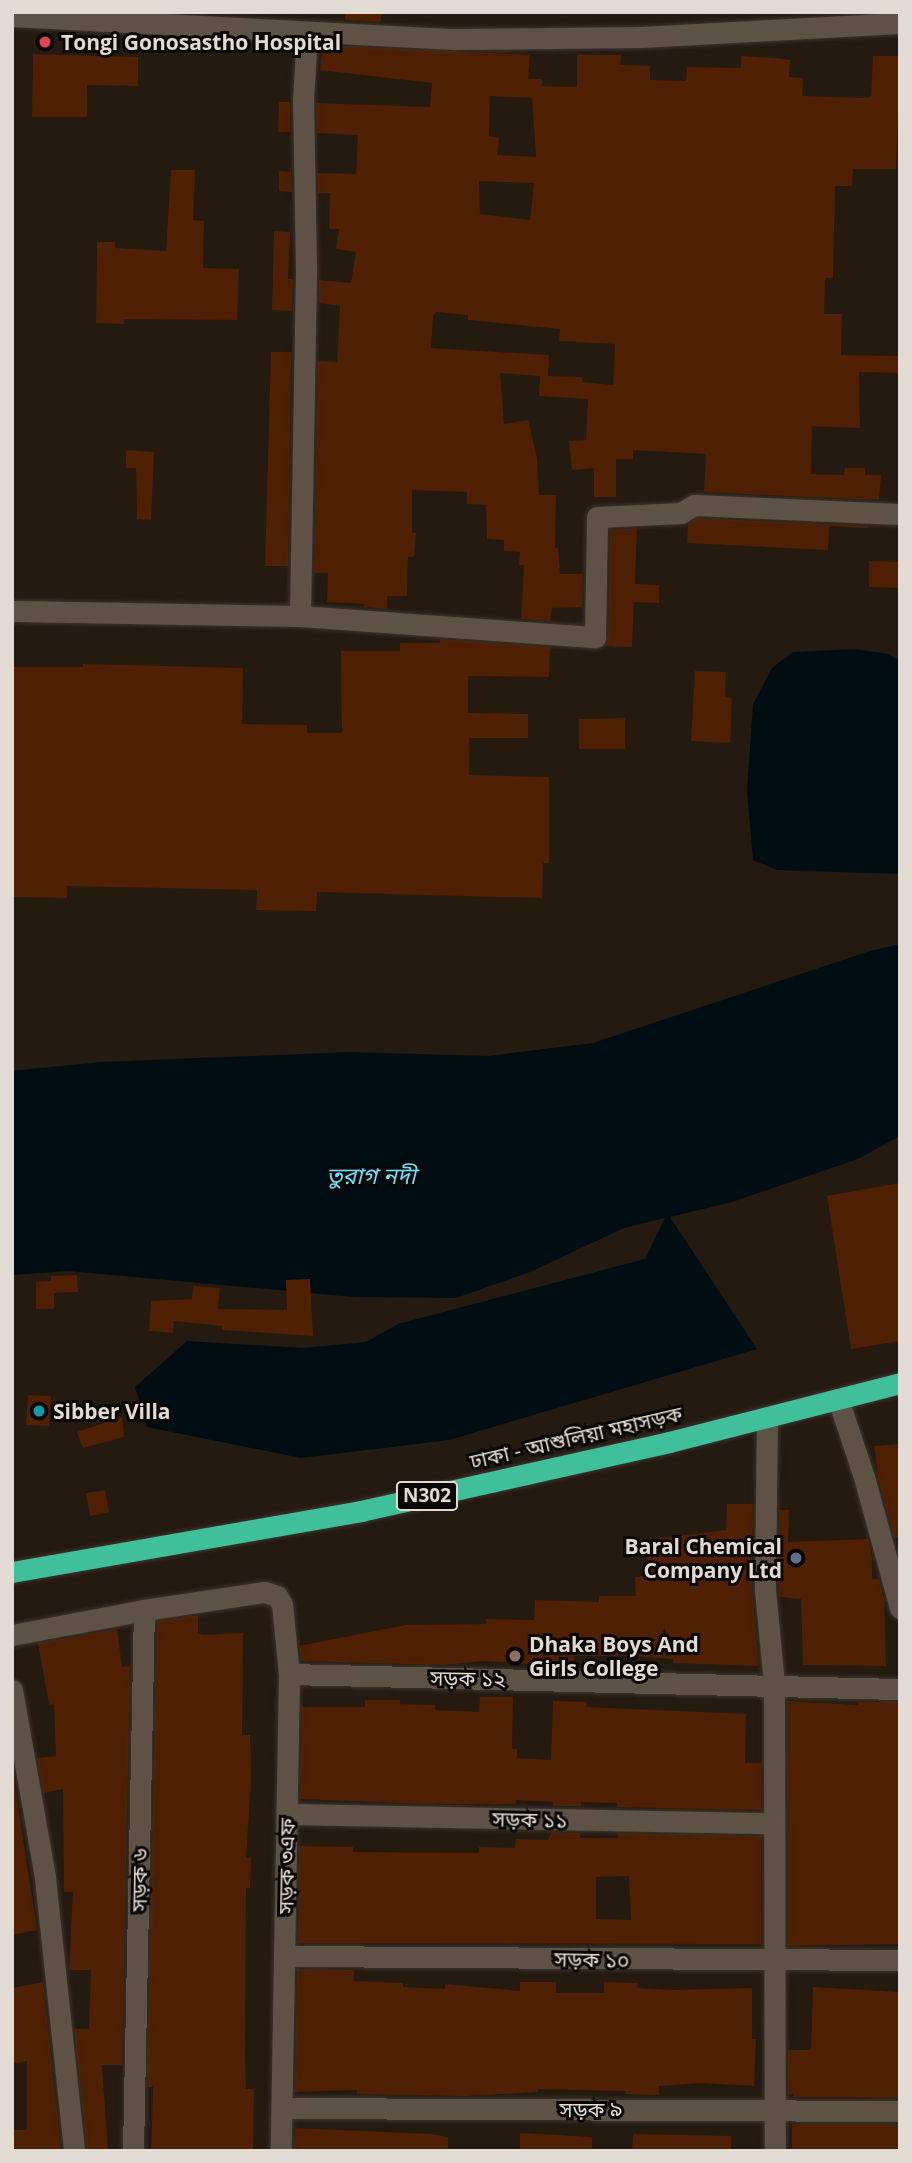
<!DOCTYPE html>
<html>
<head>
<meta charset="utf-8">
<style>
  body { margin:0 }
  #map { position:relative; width:912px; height:2163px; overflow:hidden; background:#241a10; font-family:"Open Sans","Noto Sans Bengali",sans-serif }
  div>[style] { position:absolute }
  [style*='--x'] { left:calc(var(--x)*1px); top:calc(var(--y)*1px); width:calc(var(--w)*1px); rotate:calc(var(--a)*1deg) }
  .water>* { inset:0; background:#000e13 }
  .building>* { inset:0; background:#4f2003 }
  .roads { filter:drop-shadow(0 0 2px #3c342f) drop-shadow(0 0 2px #3c342f) }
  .minor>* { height:21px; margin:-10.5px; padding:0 10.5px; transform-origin:10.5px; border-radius:10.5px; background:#5e5246 }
  .highway>* { height:21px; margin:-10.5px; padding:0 10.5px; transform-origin:10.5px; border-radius:10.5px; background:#3fc09a }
  .dots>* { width:19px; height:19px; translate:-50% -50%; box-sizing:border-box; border:4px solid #0a0603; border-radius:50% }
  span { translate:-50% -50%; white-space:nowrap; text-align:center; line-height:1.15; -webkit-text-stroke:6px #0a0603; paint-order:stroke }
  .shield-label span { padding:2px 5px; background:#0a0603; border:2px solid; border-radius:5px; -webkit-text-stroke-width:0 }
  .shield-label { font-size:19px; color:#e2dbd4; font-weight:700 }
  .poi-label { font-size:21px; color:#e2dbd4; font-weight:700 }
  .left { translate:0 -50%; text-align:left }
  .right { translate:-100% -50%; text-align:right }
  .street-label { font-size:21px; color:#e2dbd4 }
  .water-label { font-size:23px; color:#6ce0fb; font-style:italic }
  .frame { position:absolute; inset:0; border:14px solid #e2dbd4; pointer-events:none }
</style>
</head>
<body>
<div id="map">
  <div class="water">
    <i style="clip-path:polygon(854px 649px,889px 654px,900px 661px,900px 874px,777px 870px,753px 860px,747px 790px,753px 704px,772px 668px,793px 652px)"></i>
    <i style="clip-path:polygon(900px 944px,900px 1136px,858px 1159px,732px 1202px,670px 1217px,757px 1349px,449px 1440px,301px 1458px,147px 1427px,135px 1387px,187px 1341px,303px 1348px,366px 1342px,398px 1324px,645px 1259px,665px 1218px,624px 1228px,530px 1272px,456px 1298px,355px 1297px,68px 1271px,12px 1275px,12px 1071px,101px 1062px,351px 1052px,488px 1056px,593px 1043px,870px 951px)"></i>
  </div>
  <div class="building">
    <i style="clip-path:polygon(345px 12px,381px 12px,381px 22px,345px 20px)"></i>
    <i style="clip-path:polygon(evenodd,323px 45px,530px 55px,528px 79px,542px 79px,542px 86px,577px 87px,577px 55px,621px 55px,620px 65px,650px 66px,650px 80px,686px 81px,687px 67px,741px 68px,741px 56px,774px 58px,790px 60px,789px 77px,803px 78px,802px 96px,860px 98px,871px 97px,873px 56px,900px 56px,896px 169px,853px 169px,852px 186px,835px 186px,833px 278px,825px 278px,824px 314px,842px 314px,841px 355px,900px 356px,900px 373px,859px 372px,860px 428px,812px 426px,811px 474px,844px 475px,845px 468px,865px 468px,865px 475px,881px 475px,879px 500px,704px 492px,706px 454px,633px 450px,633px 459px,616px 459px,616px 497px,594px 497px,594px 468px,572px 470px,569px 441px,586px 440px,588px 399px,539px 396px,540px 376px,500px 373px,504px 424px,528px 420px,537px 458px,539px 495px,556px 495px,555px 548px,558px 548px,560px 574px,583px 574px,582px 607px,552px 608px,550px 621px,521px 619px,524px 565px,519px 565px,520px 552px,504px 551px,504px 540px,487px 539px,486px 505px,467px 504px,467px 492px,412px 490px,412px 533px,416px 533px,414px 557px,408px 557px,407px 596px,387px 596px,387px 609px,364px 607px,364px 604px,327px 602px,328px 573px,314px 573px,318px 361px,337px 362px,340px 306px,319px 303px,319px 280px,351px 283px,356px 252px,336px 249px,339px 229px,329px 229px,330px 193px,318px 193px,317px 173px,356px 174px,358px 135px,317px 133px,316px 103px,430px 107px,432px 83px,320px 70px,323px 45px,490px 96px,532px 98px,536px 157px,497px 155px,499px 138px,489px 136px,490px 96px,323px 45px,479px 181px,534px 183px,530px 220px,480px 214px,479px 181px,323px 45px,436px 312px,468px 315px,468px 320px,560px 329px,559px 341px,615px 344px,613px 385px,582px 382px,582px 377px,548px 376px,549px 355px,431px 348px,433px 316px,436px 312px)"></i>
    <i style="clip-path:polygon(33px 54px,138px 57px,138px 86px,87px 85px,87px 117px,32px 117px)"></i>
    <i style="clip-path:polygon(279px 102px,290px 102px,290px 132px,278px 132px)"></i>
    <i style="clip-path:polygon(171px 170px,195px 170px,193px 220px,204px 221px,203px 268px,239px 269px,237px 320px,124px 319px,124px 324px,96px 323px,97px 242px,115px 242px,115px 248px,166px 251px)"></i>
    <i style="clip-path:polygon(279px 171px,291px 172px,292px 192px,279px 191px)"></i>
    <i style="clip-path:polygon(274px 231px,290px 232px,288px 279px,293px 279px,292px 311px,272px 310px)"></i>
    <i style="clip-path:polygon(271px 352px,291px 352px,288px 566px,265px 566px)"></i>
    <i style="clip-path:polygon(126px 450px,154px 452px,151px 520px,137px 519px,136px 468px,126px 468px)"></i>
    <i style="clip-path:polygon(697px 518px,868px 526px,867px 528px,829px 526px,828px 550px,687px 543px,688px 524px)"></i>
    <i style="clip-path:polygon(637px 528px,635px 584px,659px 585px,659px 603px,634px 602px,632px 647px,604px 646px,608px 637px,610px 530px)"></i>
    <i style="clip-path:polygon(869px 561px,900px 562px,900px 588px,869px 587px)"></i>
    <i style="clip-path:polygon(440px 639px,550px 647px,549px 677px,468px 676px,468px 713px,528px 714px,528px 738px,469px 738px,469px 775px,549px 777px,549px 863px,543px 863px,542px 898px,317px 892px,316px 911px,256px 910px,257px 890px,67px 886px,67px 898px,12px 897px,12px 667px,83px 667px,83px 664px,243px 668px,242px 724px,307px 725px,307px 733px,342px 733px,341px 651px,400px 651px,400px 643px,440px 643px)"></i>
    <i style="clip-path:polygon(695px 671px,726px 672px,725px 697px,732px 698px,730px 743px,691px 741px)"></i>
    <i style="clip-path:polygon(625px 718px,625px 749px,579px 749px,579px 719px)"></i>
    <i style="clip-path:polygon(900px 1183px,900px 1341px,851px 1349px,827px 1196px)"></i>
    <i style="clip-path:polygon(77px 1275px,78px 1292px,54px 1293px,54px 1309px,36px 1309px,36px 1282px,51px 1281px,51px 1276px)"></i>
    <i style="clip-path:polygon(310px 1279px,313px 1336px,222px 1330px,222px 1326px,174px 1321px,173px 1333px,149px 1331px,151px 1301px,192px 1299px,193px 1286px,220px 1288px,218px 1309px,287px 1310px,286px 1280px)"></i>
    <i style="clip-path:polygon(28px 1395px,51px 1396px,49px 1426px,26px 1425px)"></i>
    <i style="clip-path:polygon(122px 1417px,124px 1437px,83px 1448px,77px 1432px)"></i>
    <i style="clip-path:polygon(900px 1444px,900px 1538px,894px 1538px,878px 1477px,874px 1446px)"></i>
    <i style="clip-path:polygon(105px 1490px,109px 1512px,90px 1516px,86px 1493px)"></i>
    <i style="clip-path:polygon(727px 1504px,753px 1504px,752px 1590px,759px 1666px,673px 1663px,673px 1659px,633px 1656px,574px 1656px,573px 1667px,483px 1661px,442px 1665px,301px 1661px,299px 1646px,405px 1625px,486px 1624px,486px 1619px,534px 1620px,535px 1600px,599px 1602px,599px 1596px,636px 1596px,635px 1577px,649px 1576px,645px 1540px,726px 1530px)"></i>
    <i style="clip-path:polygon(779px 1510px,789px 1510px,788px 1542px,868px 1539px,872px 1557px,872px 1579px,879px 1579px,884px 1598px,886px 1666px,803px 1665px,801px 1599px,779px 1597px)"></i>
    <i style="clip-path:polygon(198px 1615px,198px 1632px,202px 1635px,243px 1633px,242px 1735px,250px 1735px,251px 1780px,246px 1858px,251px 1858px,250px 1888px,246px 1888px,245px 2051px,246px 2089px,254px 2089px,253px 2151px,151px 2151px,153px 2087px,147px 2087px,157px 1621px)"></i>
    <i style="clip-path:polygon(117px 1629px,122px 1667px,130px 1666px,122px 2065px,102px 2065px,108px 2151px,87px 2151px,74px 2029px,89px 2029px,91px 1970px,69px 1970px,73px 1892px,64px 1892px,63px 1789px,43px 1793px,37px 1758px,56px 1756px,54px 1704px,49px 1705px,38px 1643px)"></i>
    <i style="clip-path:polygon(480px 1697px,513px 1697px,512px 1749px,517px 1749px,517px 1758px,551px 1760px,553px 1701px,587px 1702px,586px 1707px,746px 1714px,745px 1763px,761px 1763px,761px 1810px,617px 1807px,617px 1803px,581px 1802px,581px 1806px,553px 1806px,553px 1802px,516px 1800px,516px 1804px,431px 1804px,300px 1799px,302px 1707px,365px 1707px,365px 1700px,400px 1700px,400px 1704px,435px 1705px,435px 1710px,479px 1712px)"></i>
    <i style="clip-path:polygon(787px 1701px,858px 1705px,858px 1702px,900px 1702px,900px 1944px,788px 1946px)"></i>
    <i style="clip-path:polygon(12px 1767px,37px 1930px,12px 1935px)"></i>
    <i style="clip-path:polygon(evenodd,552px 1832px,580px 1833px,580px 1838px,618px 1838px,618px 1833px,761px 1836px,761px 1944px,298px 1943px,299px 1846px,353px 1847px,353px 1852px,479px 1853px,479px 1847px,515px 1848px,516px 1839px,548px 1840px,552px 1832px,629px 1876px,631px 1920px,596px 1919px,596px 1877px,629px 1876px)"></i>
    <i style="clip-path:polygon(297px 1969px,354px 1970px,354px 1981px,403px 1983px,403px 1987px,445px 1989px,445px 1984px,520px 1991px,520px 1982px,556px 1982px,556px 1993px,604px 1993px,604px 1982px,638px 1983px,637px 1988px,672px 1990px,752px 1988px,752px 2039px,756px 2039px,754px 2086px,701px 2083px,659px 2086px,659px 2095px,626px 2094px,626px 2091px,538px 2089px,538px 2092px,466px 2096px,357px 2094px,357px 2090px,295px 2092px)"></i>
    <i style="clip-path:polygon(43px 1982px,61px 2151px,12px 2151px,12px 2130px,27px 2130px,27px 2061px,12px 2064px,12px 1988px)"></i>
    <i style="clip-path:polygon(813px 1987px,900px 1992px,900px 2098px,793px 2097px,793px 2094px,788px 2094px,788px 2050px,811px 2050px)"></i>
    <i style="clip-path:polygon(792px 2124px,900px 2124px,900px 2151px,792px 2151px)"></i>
    <i style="clip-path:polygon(295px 2128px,431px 2134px,448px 2137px,448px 2151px,294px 2151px)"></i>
    <i style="clip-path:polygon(520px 2133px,592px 2137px,592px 2151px,520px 2151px)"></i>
    <i style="clip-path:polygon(633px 2134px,731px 2136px,731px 2151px,632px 2151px)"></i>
  </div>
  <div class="roads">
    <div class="minor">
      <i style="--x:12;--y:16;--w:442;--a:3"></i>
      <i style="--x:453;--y:39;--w:188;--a:-0.6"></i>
      <i style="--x:641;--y:37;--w:259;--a:-3.1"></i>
      <i style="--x:12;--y:611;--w:288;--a:1"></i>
      <i style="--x:300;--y:616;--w:348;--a:-89"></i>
      <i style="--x:306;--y:268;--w:168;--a:-91"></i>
      <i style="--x:303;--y:100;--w:67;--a:-86.6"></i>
      <i style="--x:300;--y:616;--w:296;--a:4.1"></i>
      <i style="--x:595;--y:637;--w:120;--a:-89"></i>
      <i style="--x:597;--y:517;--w:84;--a:-2.7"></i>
      <i style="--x:681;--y:513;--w:15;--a:-32"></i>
      <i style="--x:694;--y:505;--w:206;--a:2.5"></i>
      <i style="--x:838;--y:1399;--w:82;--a:71.6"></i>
      <i style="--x:864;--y:1477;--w:136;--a:74.6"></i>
      <i style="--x:767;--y:1417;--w:173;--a:90.7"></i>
      <i style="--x:765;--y:1590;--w:94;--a:84.5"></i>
      <i style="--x:774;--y:1684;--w:467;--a:89.9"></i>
      <i style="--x:12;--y:1635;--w:134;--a:-10.7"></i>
      <i style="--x:144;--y:1610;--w:122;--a:-8.5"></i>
      <i style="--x:265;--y:1592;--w:13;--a:18"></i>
      <i style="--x:277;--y:1596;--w:9;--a:58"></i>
      <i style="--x:282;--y:1604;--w:70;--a:84.3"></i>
      <i style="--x:289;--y:1674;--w:477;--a:91"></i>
      <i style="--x:289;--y:1674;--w:611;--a:1.41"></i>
      <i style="--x:12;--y:1690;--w:191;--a:80"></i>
      <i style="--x:45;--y:1878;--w:275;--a:83.9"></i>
      <i style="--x:287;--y:1814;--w:487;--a:1.1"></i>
      <i style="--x:284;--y:1956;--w:616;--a:0.37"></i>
      <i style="--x:282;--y:2108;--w:618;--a:0.28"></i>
      <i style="--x:133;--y:2151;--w:541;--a:-88.84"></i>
    </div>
    <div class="highway">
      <i style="--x:12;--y:1572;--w:354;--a:-9.9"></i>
      <i style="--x:361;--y:1511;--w:316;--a:-12.6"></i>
      <i style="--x:669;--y:1442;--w:238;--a:-14.3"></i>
    </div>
  </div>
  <div class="dots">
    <i style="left:45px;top:42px;background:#e0444e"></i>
    <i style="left:39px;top:1411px;background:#0f9aa8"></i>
    <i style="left:796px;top:1558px;background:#5c6f8a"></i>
    <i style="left:515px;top:1656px;background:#8d6e63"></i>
  </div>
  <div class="shield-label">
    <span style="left:427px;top:1496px">N302</span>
  </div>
  <div class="poi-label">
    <span class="left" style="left:61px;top:42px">Tongi Gonosastho Hospital</span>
    <span class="left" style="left:53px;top:1411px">Sibber Villa</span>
    <span class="right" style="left:782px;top:1558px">Baral Chemical<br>Company Ltd</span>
    <span class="left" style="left:529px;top:1656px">Dhaka Boys And<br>Girls College</span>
  </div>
  <div class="street-label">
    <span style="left:576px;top:1437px;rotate:-13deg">ঢাকা - আশুলিয়া মহাসড়ক</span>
    <span style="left:468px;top:1678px;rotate:1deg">সড়ক ১২</span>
    <span style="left:530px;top:1819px;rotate:1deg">সড়ক ১১</span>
    <span style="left:286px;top:1866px;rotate:-89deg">সড়ক ৩এফ</span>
    <span style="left:139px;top:1880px;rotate:-89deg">সড়ক ৬</span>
    <span style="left:592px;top:1959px;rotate:1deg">সড়ক ১০</span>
    <span style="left:591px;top:2109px">সড়ক ৯</span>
  </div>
  <div class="water-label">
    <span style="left:371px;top:1175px">তুরাগ নদী</span>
  </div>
  <div class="frame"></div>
</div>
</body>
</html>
